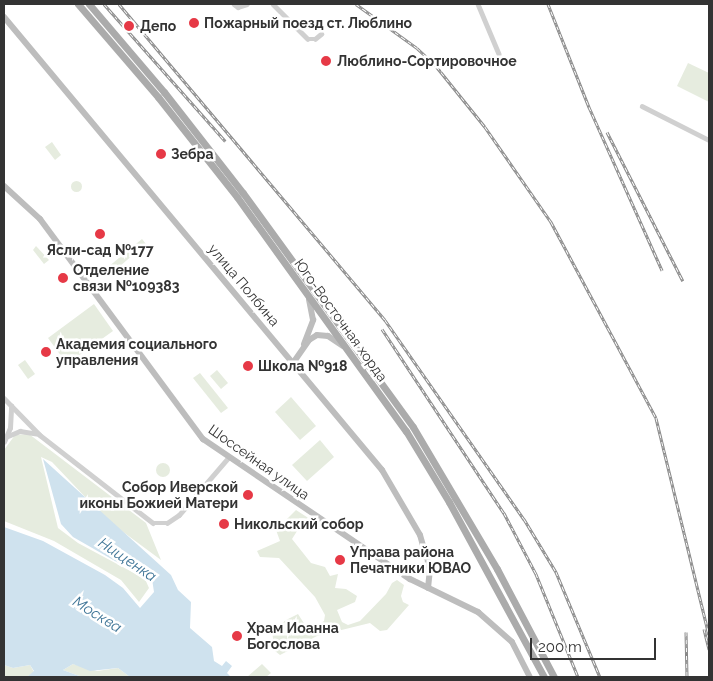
<!DOCTYPE html>
<html>
<head>
<meta charset="utf-8">
<style>
  body { margin:0 }
  #map { position:relative; width:713px; height:681px; overflow:hidden; background:#fff; font-family:Raleway,sans-serif }
  div>[style] { position:absolute }
  [style*='--x'] { left:calc(var(--x)*1px); top:calc(var(--y)*1px); width:calc(var(--w)*1px); rotate:calc(var(--a)*1deg) }
  .green>* { inset:0; background:#e6ecdf }
  .round { border-radius:50% }
  .water>* { inset:0; background:#cfe2ee }
  .minor>* { height:4.5px; margin:-2.25px; padding:0 2.25px; transform-origin:2.25px; border-radius:2.25px; background:#d0d0d0 }
  .secondary>* { height:6px; margin:-3px; padding:0 3px; transform-origin:3px; border-radius:3px; background:#bdbdbd }
  .primary>* { height:7px; margin:-3.5px; padding:0 3.5px; transform-origin:3.5px; border-radius:3.5px; background:#ababab }
  .rail>* { height:3px; margin-top:-1.5px; transform-origin:0; background:repeating-linear-gradient(90deg,#fff 0 4px,#888 0 8px); box-sizing:border-box; border-block:1px solid #888 }
  .dots>* { width:14px; height:14px; translate:-50% -50%; box-sizing:border-box; border:2px solid #fff; border-radius:50% }
  span { translate:-50% -50%; white-space:nowrap; text-align:center; line-height:1.15; -webkit-text-stroke:5px #fff; paint-order:stroke }
  .poi-label { font-size:14px; color:#333; font-weight:700 }
  .left { translate:0 -50%; text-align:left }
  .right { translate:-100% -50%; text-align:right }
  .street-label { font-size:14px; color:#333 }
  .water-label { font-size:15px; color:#3f7597; font-style:italic }
  .frame { position:absolute; inset:0; border:5px solid #333; pointer-events:none }
  .scale { position:absolute; left:530px; top:638px; width:126px; height:22px; box-sizing:border-box; border:2px solid #333; border-top:0; padding-left:6px; font-size:15px; line-height:18px; white-space:nowrap; color:#333; -webkit-text-stroke:4px #fff; paint-order:stroke }
</style>
</head>
<body>
<div id="map">
  <div class="green">
    <i style="clip-path:polygon(688px 63px,709px 73px,709px 102px,677px 86px)"></i>
    <i style="clip-path:polygon(52px 142px,61px 155px,55px 160px,45px 147px)"></i>
    <i class="round" style="left:70.5px;top:180.5px;width:11px;height:11px"></i>
    <i style="clip-path:polygon(142px 239px,146px 244px,107px 277px,102px 272px)"></i>
    <i style="clip-path:polygon(36px 246px,49px 260px,44px 264px,33px 250px)"></i>
    <i style="clip-path:polygon(94px 304px,113px 331px,67px 364px,48px 338px)"></i>
    <i style="clip-path:polygon(25px 360px,35px 374px,28px 379px,18px 365px)"></i>
    <i style="clip-path:polygon(217px 370px,228px 383px,221px 389px,210px 376px)"></i>
    <i style="clip-path:polygon(200px 373px,228px 408px,221px 413px,193px 378px)"></i>
    <i style="clip-path:polygon(291px 397px,316px 426px,300px 440px,275px 412px)"></i>
    <i style="clip-path:polygon(29px 434px,146px 523px,161px 560px,107px 520px,52px 462px,41px 457px,58px 528px,78px 543px,145px 579px,149px 588px,139px 602px,121px 580px,54px 541px,4px 521px,4px 450px,15px 435px)"></i>
    <i style="clip-path:polygon(320px 440px,334px 457px,307px 481px,292px 465px)"></i>
    <i class="round" style="left:156px;top:463px;width:14px;height:14px"></i>
    <i style="clip-path:polygon(296px 510px,319px 525px,312px 529px,299px 528px,292px 539px,311px 563px,325px 567px,330px 576px,338px 574px,335px 588px,346px 589px,357px 596px,355px 602px,337px 610px,342px 622px,348px 625px,360px 621px,386px 594px,392px 583px,397px 580px,404px 585px,401px 596px,403px 602px,409px 605px,387px 630px,380px 631px,370px 623px,317px 636px,280px 655px,275px 651px,272px 632px,286px 620px,298px 614px,309px 631px,324px 621px,325px 615px,315px 597px,279px 558px,260px 557px,257px 551px,280px 541px,276px 530px)"></i>
    <i style="clip-path:polygon(73px 664px,97px 671px,118px 668px,130px 677px,82px 677px,63px 670px)"></i>
    <i style="clip-path:polygon(262px 664px,271px 673px,266px 677px,247px 677px)"></i>
    <i style="clip-path:polygon(4px 665px,13px 668px,30px 665px,34px 672px,27px 677px,4px 677px)"></i>
  </div>
  <div class="water">
    <i style="clip-path:polygon(43px 459px,171px 575px,178px 590px,191px 602px,190px 628px,212px 647px,214px 661px,222px 666px,226px 661px,232px 666px,227px 673px,231px 677px,130px 677px,118px 668px,90px 671px,73px 664px,63px 670px,82px 677px,27px 677px,34px 671px,30px 665px,13px 668px,4px 665px,4px 527px,43px 541px,105px 575px,123px 588px,140px 608px,154px 592px,152px 579px,143px 570px,140px 573px,115px 561px,73px 537px,61px 524px)"></i>
  </div>
  <div class="minor">
    <i style="--x:234;--y:4;--w:5;--a:37"></i>
    <i style="--x:238;--y:7;--w:9;--a:-18"></i>
    <i style="--x:273;--y:4;--w:49;--a:45"></i>
    <i style="--x:308;--y:39;--w:7;--a:0"></i>
    <i style="--x:315;--y:39;--w:8;--a:-40"></i>
    <i style="--x:478;--y:4;--w:54;--a:67.2"></i>
    <i style="--x:642;--y:106;--w:75;--a:26.9"></i>
    <i style="--x:4;--y:398;--w:52;--a:45.8"></i>
    <i style="--x:40;--y:435;--w:143;--a:37.9"></i>
    <i style="--x:153;--y:523;--w:14;--a:0"></i>
    <i style="--x:167;--y:523;--w:14;--a:-34"></i>
    <i style="--x:179;--y:515;--w:75;--a:-49.3"></i>
    <i style="--x:8;--y:436;--w:13;--a:-23"></i>
    <i style="--x:20;--y:431;--w:18;--a:9"></i>
    <i style="--x:4;--y:442;--w:15;--a:-67"></i>
    <i style="--x:10;--y:428;--w:22;--a:-87"></i>
  </div>
  <div class="secondary">
    <i style="--x:4;--y:17;--w:590;--a:50.16"></i>
    <i style="--x:382;--y:470;--w:75;--a:59.7"></i>
    <i style="--x:420;--y:535;--w:35;--a:74"></i>
    <i style="--x:430;--y:569;--w:19;--a:96"></i>
    <i style="--x:4;--y:186;--w:49;--a:42.5"></i>
    <i style="--x:40;--y:219;--w:274;--a:53.5"></i>
    <i style="--x:203;--y:439;--w:250;--a:34.1"></i>
    <i style="--x:410;--y:579;--w:76;--a:25.9"></i>
    <i style="--x:478;--y:612;--w:45;--a:41.4"></i>
    <i style="--x:512;--y:642;--w:39;--a:63"></i>
    <i style="--x:304;--y:344;--w:26;--a:-69"></i>
    <i style="--x:313;--y:320;--w:21;--a:-101"></i>
    <i style="--x:293;--y:363;--w:28;--a:-55"></i>
    <i style="--x:309;--y:340;--w:9;--a:-32"></i>
    <i style="--x:317;--y:335;--w:11;--a:5"></i>
    <i style="--x:328;--y:336;--w:18;--a:34"></i>
  </div>
  <div class="primary">
    <i style="--x:78;--y:4;--w:123;--a:49.3"></i>
    <i style="--x:158;--y:97;--w:127;--a:51.7"></i>
    <i style="--x:237;--y:197;--w:289;--a:54.2"></i>
    <i style="--x:406;--y:431;--w:83;--a:58.8"></i>
    <i style="--x:449;--y:502;--w:199;--a:61.5"></i>
    <i style="--x:89;--y:4;--w:116;--a:49.6"></i>
    <i style="--x:164;--y:92;--w:128;--a:52"></i>
    <i style="--x:243;--y:193;--w:289;--a:54"></i>
    <i style="--x:413;--y:427;--w:165;--a:59.4"></i>
    <i style="--x:497;--y:569;--w:122;--a:62.2"></i>
  </div>
  <div class="rail">
    <i style="--x:104;--y:4;--w:183;--a:48.5"></i>
    <i style="--x:119;--y:4;--w:413;--a:49.9"></i>
    <i style="--x:385;--y:320;--w:243;--a:55.1"></i>
    <i style="--x:524;--y:519;--w:62;--a:58.9"></i>
    <i style="--x:556;--y:572;--w:114;--a:67.3"></i>
    <i style="--x:356;--y:4;--w:75;--a:35.8"></i>
    <i style="--x:417;--y:48;--w:26;--a:43"></i>
    <i style="--x:436;--y:66;--w:78;--a:51.2"></i>
    <i style="--x:485;--y:127;--w:116;--a:55.2"></i>
    <i style="--x:551;--y:222;--w:222;--a:61.8"></i>
    <i style="--x:656;--y:418;--w:223;--a:76.3"></i>
    <i style="--x:548;--y:4;--w:111;--a:68.3"></i>
    <i style="--x:589;--y:107;--w:179;--a:65.9"></i>
    <i style="--x:607;--y:132;--w:167;--a:63"></i>
    <i style="--x:382;--y:329;--w:221;--a:56.5"></i>
    <i style="--x:504;--y:513;--w:69;--a:62.3"></i>
    <i style="--x:536;--y:574;--w:111;--a:67.8"></i>
    <i style="--x:704;--y:629;--w:21;--a:76"></i>
    <i style="--x:686;--y:632;--w:45;--a:88.7"></i>
  </div>
  <div class="dots">
    <i style="left:194px;top:23px;background:#e63946"></i>
    <i style="left:129px;top:26px;background:#e63946"></i>
    <i style="left:326px;top:61px;background:#e63946"></i>
    <i style="left:161px;top:154px;background:#e63946"></i>
    <i style="left:100px;top:234px;background:#e63946"></i>
    <i style="left:63px;top:278px;background:#e63946"></i>
    <i style="left:46px;top:352px;background:#e63946"></i>
    <i style="left:248px;top:366px;background:#e63946"></i>
    <i style="left:248px;top:495px;background:#e63946"></i>
    <i style="left:224px;top:524px;background:#e63946"></i>
    <i style="left:340px;top:560px;background:#e63946"></i>
    <i style="left:237px;top:636px;background:#e63946"></i>
  </div>
  <div class="poi-label">
    <span class="left" style="left:204px;top:23px">Пожарный поезд ст. Люблино</span>
    <span class="left" style="left:140px;top:26px">Депо</span>
    <span class="left" style="left:337px;top:61px">Люблино-Сортировочное</span>
    <span class="left" style="left:171px;top:154px">Зебра</span>
    <span style="left:100px;top:250px">Ясли-сад №177</span>
    <span class="left" style="left:73px;top:278px">Отделение<br>связи №109383</span>
    <span class="left" style="left:56px;top:352px">Академия социального<br>управления</span>
    <span class="left" style="left:258px;top:366px">Школа №918</span>
    <span class="right" style="left:238px;top:495px">Собор Иверской<br>иконы Божией Матери</span>
    <span class="left" style="left:234px;top:524px">Никольский собор</span>
    <span class="left" style="left:350px;top:560px">Управа района<br>Печатники ЮВАО</span>
    <span class="left" style="left:247px;top:636px">Храм Иоанна<br>Богослова</span>
  </div>
  <div class="street-label">
    <span style="left:244px;top:285px;rotate:50deg">улица Полбина</span>
    <span style="left:341px;top:320px;rotate:54deg">Юго-Восточная хорда</span>
    <span style="left:259px;top:462px;rotate:35deg">Шоссейная улица</span>
  </div>
  <div class="water-label">
    <span style="left:127px;top:560px;rotate:34deg">Нищенка</span>
    <span style="left:97px;top:615px;rotate:32deg">Москва</span>
  </div>
  <div class="frame"></div>
  <div class="scale">200 m</div>
</div>
</body>
</html>
